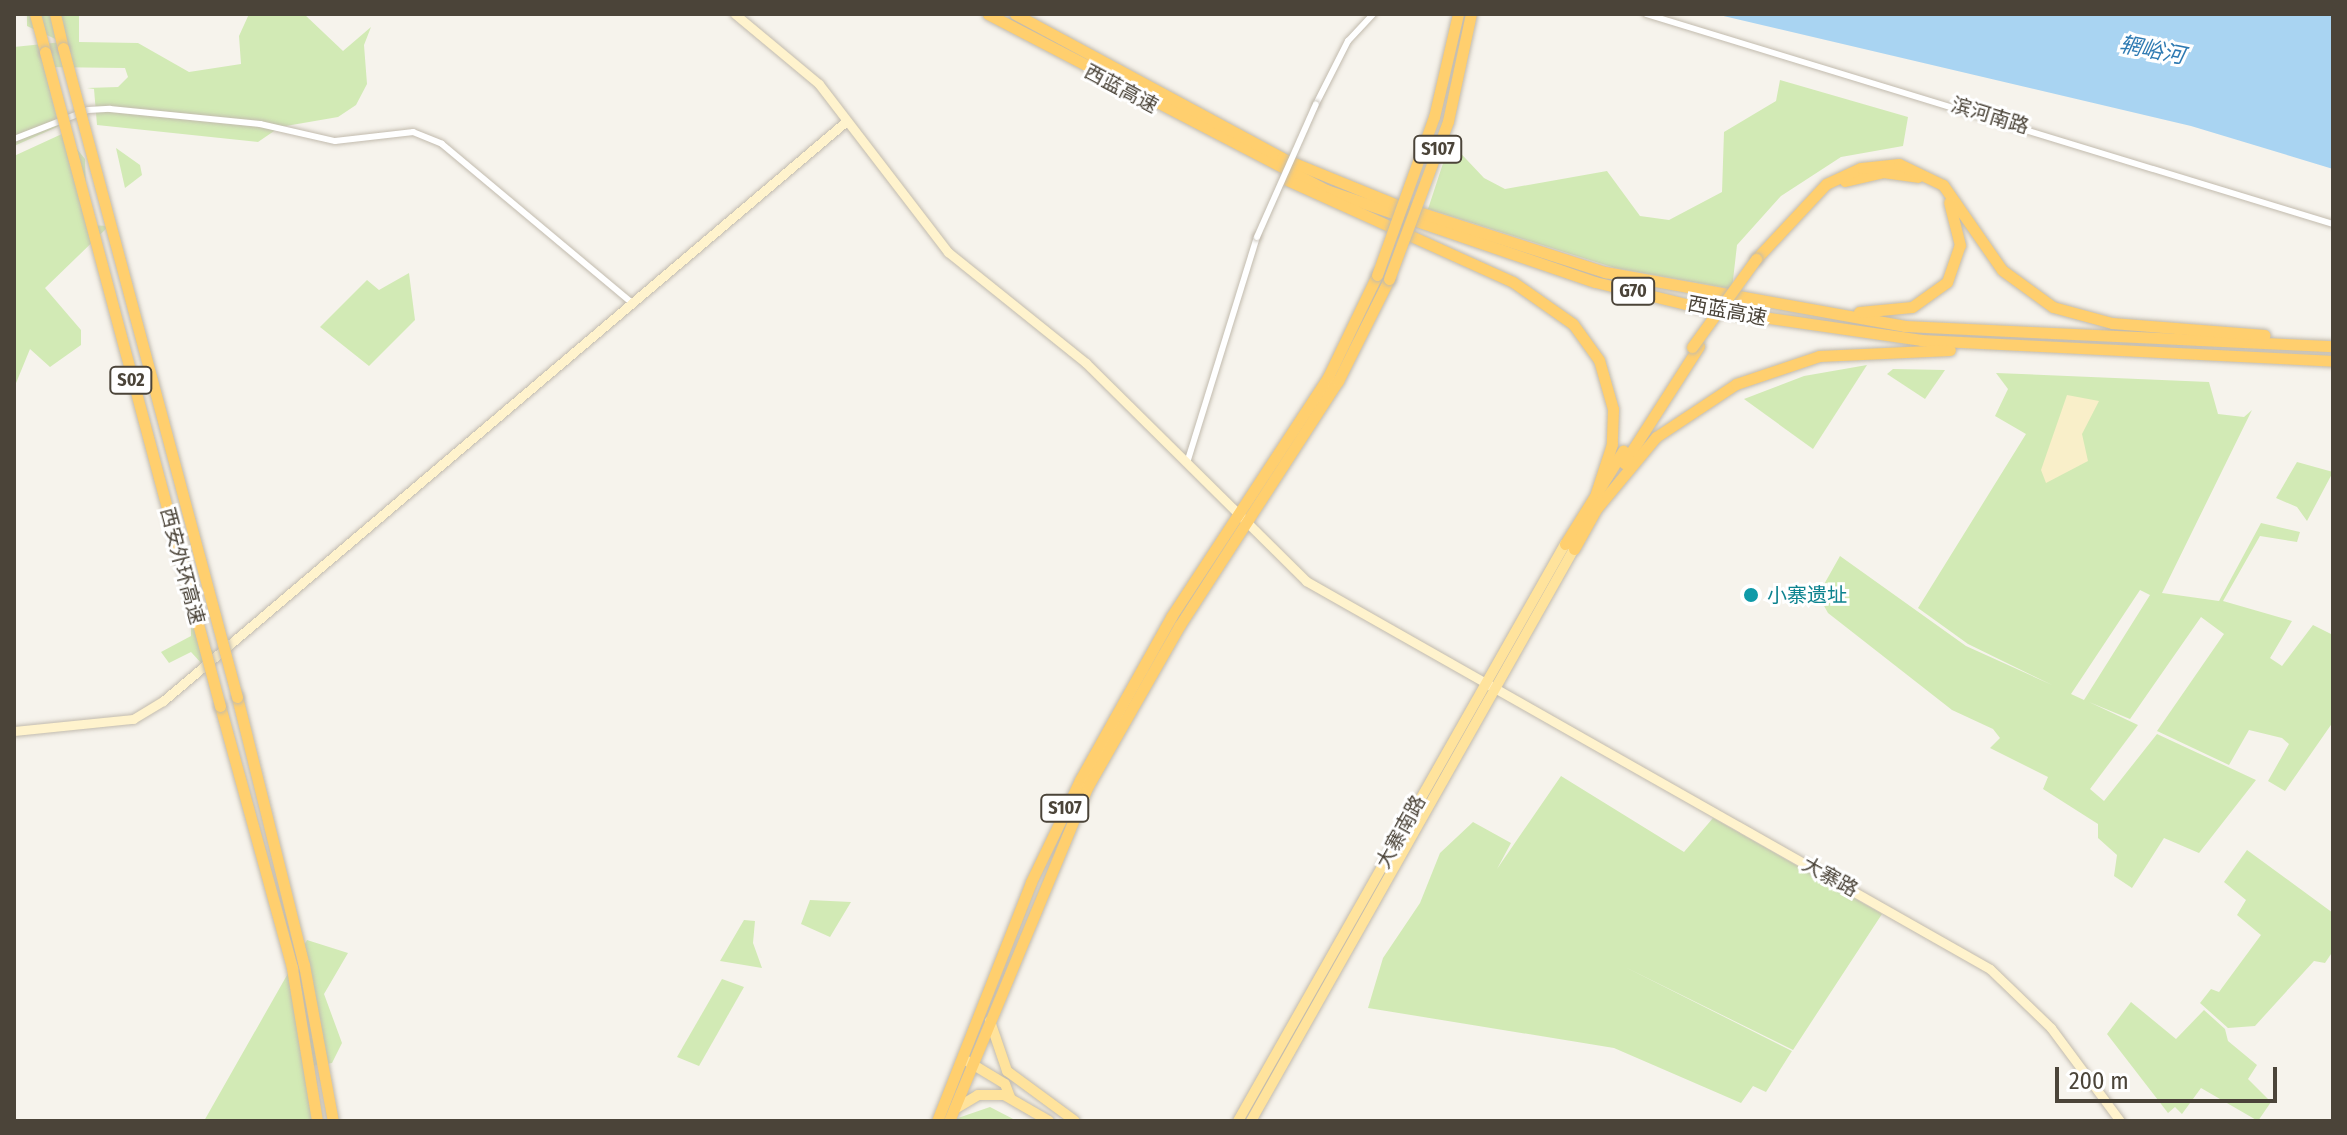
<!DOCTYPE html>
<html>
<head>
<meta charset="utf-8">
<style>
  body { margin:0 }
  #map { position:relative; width:2347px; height:1135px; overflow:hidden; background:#f6f3ec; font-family:"Fira Sans Condensed","Noto Sans SC",sans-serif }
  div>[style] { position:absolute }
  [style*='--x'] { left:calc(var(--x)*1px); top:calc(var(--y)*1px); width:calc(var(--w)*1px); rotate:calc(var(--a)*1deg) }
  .green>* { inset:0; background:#d2eab5 }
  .sand>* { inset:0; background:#f9efc9 }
  .water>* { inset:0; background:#a9d4f2 }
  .roads { filter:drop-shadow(0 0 2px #c2bbae) drop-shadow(0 0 2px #c2bbae) }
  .street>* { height:6px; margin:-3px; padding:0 3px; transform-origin:3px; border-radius:3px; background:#fff }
  .secondary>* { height:9px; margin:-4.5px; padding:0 4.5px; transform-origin:4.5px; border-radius:4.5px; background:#fff3cd }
  .primary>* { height:10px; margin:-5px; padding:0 5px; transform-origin:5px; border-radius:5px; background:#ffe39c }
  .highway>* { height:11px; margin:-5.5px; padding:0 5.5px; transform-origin:5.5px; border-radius:5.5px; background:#ffcf6e }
  .bridges { filter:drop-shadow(0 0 2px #c2bbae) drop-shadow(0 0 2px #c2bbae) }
  .street-bridge>* { height:6px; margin:-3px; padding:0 3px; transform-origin:3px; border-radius:3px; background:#fff }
  .highway-bridge>* { height:11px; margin:-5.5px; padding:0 5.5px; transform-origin:5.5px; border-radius:5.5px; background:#ffcf6e }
  .dots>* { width:22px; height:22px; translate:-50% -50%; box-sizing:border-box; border:4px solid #fff; border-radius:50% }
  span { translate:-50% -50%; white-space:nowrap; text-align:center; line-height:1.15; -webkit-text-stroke:6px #fff; paint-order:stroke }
  .shield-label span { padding:2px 6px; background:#fff; border:2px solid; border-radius:6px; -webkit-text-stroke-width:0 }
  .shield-label { font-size:18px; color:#4b4439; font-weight:700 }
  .street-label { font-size:20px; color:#4b4439 }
  .culture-label { font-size:20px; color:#0d838f }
  .left { translate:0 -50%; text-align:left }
  .water-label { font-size:22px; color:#2e7ab2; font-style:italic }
  .frame { position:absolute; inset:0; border:16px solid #4b4439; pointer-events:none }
  .scale { position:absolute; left:2055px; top:1067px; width:222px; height:36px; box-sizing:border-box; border:4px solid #4b4439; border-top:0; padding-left:10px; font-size:24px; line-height:28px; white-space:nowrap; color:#4b4439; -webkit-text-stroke:6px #fff; paint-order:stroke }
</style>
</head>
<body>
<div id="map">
  <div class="green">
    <i style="clip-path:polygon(27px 14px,79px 14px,79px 42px,138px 43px,189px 72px,241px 64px,239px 36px,249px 14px,304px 14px,343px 51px,371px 27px,364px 45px,367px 84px,356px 105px,338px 117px,280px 127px,258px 142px,97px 125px,94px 89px,87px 88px,118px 87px,128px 77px,125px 68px,44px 67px,59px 126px,14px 146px,14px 47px,62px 42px,27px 26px)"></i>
    <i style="clip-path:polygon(1780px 80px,1908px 117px,1903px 146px,1841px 157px,1781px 196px,1737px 245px,1732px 289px,1615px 268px,1428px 209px,1450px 142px,1484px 178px,1505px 189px,1607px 171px,1640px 216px,1669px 220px,1722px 192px,1724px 132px,1776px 101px)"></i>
    <i style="clip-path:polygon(64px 133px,85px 159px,87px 225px,109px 226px,45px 288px,81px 330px,81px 345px,50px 367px,30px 349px,14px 388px,14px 156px)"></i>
    <i style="clip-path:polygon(116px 148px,140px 165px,142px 175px,125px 188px)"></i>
    <i style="clip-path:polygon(409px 273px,415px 320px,369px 366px,320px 327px,367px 280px,379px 290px)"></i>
    <i style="clip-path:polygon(1867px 365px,1813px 449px,1744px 399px,1804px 376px)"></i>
    <i style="clip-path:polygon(1893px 369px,1945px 370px,1925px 399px,1887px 374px)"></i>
    <i style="clip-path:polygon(evenodd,1996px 373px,2209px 382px,2218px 414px,2244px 417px,2252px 410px,2162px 593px,2219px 601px,2261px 523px,2300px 532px,2297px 542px,2260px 536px,2223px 601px,2292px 621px,2270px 658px,2282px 666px,2313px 625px,2333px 635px,2333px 722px,2285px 791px,2268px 781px,2289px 744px,2282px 738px,2249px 730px,2229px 765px,2157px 731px,2224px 634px,2201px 617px,2130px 719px,2089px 702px,2138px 725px,2090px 789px,2104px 801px,2157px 734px,2256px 780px,2199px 853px,2164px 838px,2132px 888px,2114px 876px,2117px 855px,2098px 838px,2098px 824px,2043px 789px,2048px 777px,1990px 748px,2000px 738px,1993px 729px,1952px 710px,1828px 613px,1818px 595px,1840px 556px,1966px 646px,2052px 685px,1968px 644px,1918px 608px,2026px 434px,1995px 416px,2008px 389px,1996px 373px,2140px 590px,2150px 595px,2084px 700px,2071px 694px,2140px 590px)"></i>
    <i style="clip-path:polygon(2297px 462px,2333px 472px,2307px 521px,2297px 507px,2276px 498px)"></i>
    <i style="clip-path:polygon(191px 626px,217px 656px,203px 665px,191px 652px,169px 663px,161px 652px,191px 636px)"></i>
    <i style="clip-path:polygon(1561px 776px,1684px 852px,1713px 818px,1882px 914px,1793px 1050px,1625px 967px,1792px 1051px,1766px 1092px,1753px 1086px,1741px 1103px,1614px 1048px,1368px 1008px,1383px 958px,1420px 903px,1440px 853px,1473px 822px,1511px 843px,1497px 869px)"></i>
    <i style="clip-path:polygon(2247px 850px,2333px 913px,2333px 951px,2325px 963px,2314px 961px,2255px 1026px,2228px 1028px,2200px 1003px,2211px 989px,2219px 992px,2261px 935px,2237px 915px,2246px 900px,2224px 882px)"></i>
    <i style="clip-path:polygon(810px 900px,851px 902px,830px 937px,801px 924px)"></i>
    <i style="clip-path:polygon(744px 920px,755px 921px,753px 943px,762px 968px,720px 961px)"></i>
    <i style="clip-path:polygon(307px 940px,348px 953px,324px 994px,342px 1043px,332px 1063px,306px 1067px,315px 1121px,204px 1121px)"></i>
    <i style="clip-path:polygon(722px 979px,744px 987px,699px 1066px,677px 1057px)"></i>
    <i style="clip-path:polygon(2131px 1002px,2176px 1039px,2204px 1010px,2225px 1029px,2228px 1041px,2257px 1065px,2248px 1079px,2271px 1102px,2258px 1121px,2201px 1088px,2182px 1114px,2175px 1107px,2168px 1113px,2107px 1034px)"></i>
    <i style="clip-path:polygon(990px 1107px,1017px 1121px,954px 1121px,955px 1119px)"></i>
  </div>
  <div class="sand">
    <i style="clip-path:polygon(2067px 395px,2099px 401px,2082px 434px,2088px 461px,2046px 483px,2041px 470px)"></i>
  </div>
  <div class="water">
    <i style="clip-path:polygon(1715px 14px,2333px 14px,2333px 169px,2191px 126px)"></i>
  </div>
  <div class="roads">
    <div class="street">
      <i style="--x:1646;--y:14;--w:718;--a:17"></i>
      <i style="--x:1316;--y:104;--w:71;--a:-63.1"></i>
      <i style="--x:1348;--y:41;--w:37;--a:-47"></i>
      <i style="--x:14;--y:139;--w:79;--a:-21.4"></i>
      <i style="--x:88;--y:110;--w:22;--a:-3"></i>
      <i style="--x:110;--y:109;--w:151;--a:5.7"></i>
      <i style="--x:260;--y:124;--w:77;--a:12.8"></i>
      <i style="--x:335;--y:141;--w:79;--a:-6.6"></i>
      <i style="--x:413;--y:132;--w:31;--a:22"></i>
      <i style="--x:442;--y:144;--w:245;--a:39.9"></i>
      <i style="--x:1187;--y:463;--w:237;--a:-72.8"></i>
    </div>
    <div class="secondary">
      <i style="--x:735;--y:14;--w:109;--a:39.8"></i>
      <i style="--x:819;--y:84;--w:212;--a:52.5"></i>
      <i style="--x:948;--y:252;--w:177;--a:38.8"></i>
      <i style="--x:1086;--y:363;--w:310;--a:44.7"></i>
      <i style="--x:1306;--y:581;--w:786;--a:29.56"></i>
      <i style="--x:1990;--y:969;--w:85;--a:44"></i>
      <i style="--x:2051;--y:1028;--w:116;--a:53.4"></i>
      <i style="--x:14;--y:731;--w:120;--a:-5.8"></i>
      <i style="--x:133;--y:719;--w:35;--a:-31"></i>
      <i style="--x:163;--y:701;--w:893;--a:-40.32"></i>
    </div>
    <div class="primary">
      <i style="--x:990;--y:1021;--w:53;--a:71.2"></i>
      <i style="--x:1007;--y:1071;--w:84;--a:36.3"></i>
      <i style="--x:967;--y:1061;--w:44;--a:31.2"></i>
      <i style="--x:1005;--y:1084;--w:14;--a:69"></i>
      <i style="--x:955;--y:1109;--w:27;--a:-31"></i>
      <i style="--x:978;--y:1095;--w:26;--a:0"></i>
      <i style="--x:1004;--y:1095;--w:52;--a:30"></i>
      <i style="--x:1238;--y:1121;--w:663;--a:-60.46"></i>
      <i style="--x:1251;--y:1121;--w:657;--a:-60.55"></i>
    </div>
    <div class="highway">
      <i style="--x:35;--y:14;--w:39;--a:75"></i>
      <i style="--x:55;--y:14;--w:35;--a:77"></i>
      <i style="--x:988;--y:14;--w:381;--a:27.5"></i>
      <i style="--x:1326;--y:190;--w:284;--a:18.9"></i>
      <i style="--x:1595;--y:282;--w:115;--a:13.6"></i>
      <i style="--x:1707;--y:309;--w:217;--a:8.2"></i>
      <i style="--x:1922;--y:340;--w:412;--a:2.9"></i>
      <i style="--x:1015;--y:14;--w:303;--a:28.3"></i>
      <i style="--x:1282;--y:158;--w:124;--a:22.2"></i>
      <i style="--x:1397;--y:205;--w:219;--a:17.9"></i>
      <i style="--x:1605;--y:272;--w:305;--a:10.2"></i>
      <i style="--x:1905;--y:326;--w:428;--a:2.7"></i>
      <i style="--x:1287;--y:180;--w:248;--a:24.3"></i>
      <i style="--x:1513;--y:282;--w:73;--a:35"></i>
      <i style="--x:1573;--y:324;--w:44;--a:54.2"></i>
      <i style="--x:1599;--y:360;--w:51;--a:74.1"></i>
      <i style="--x:1613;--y:409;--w:35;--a:92"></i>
      <i style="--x:1612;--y:444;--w:52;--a:108.1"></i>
      <i style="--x:1845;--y:181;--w:39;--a:-13"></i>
      <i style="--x:1883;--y:172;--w:35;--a:8"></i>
      <i style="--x:1756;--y:259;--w:103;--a:-47"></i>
      <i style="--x:1826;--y:184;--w:38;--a:-25"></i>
      <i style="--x:1861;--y:168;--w:38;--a:-6"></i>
      <i style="--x:1899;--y:164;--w:49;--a:25.5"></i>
      <i style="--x:1943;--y:185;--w:103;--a:55.2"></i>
      <i style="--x:2002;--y:270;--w:63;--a:36"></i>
      <i style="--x:2053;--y:307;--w:61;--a:15.2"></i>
      <i style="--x:2112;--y:323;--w:153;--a:4.5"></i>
      <i style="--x:1859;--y:312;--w:53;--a:-5.4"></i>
      <i style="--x:1912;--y:307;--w:43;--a:-35.5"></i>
      <i style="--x:1947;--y:282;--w:39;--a:-71"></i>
      <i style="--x:1960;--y:245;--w:44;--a:-104.3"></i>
      <i style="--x:1624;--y:463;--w:139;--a:-57.3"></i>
      <i style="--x:1597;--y:508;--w:92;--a:-50.3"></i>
      <i style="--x:1656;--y:437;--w:96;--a:-33.5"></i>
      <i style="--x:1736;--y:384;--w:88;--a:-18.6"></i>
      <i style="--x:1819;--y:356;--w:131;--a:-2.6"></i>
      <i style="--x:1565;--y:544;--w:110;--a:-58.1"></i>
      <i style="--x:1574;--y:549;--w:54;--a:-61"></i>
      <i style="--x:237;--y:697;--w:276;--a:76"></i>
      <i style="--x:304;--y:965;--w:159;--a:79.5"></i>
      <i style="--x:220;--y:706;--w:272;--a:74.6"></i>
      <i style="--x:292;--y:968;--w:155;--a:80.7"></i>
      <i style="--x:937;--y:1121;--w:257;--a:-68.5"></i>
      <i style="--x:1031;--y:882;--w:113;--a:-64.3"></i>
      <i style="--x:1080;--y:780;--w:187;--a:-60.8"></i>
      <i style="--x:1171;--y:617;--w:287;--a:-56.8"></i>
      <i style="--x:1328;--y:377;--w:113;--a:-64.3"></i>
      <i style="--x:949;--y:1121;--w:363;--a:-67.5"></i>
      <i style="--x:1088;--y:786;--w:185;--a:-60.3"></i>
      <i style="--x:1180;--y:625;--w:291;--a:-57.1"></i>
      <i style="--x:1338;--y:381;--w:114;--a:-63.4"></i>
    </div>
  </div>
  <div class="bridges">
    <div class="street-bridge">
      <i style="--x:1257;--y:237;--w:145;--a:-66.1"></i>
    </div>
    <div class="highway-bridge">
      <i style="--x:63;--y:48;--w:672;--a:74.99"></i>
      <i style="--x:45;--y:52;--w:677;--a:75.02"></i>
      <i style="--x:1377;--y:275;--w:168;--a:-70.2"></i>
      <i style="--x:1434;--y:117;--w:106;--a:-76.9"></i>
      <i style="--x:1389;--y:279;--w:169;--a:-69.5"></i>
      <i style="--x:1448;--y:121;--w:109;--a:-77.9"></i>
      <i style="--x:1692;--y:347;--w:109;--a:-54"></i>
    </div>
  </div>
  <div class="dots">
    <i style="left:1751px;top:595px;background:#0f9aa8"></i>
  </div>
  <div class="shield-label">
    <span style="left:1438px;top:149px">S107</span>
    <span style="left:1633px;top:291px">G70</span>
    <span style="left:131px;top:380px">S02</span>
    <span style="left:1065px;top:808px">S107</span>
  </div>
  <div class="street-label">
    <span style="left:1121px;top:89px;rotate:28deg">西蓝高速</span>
    <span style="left:1990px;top:116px;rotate:17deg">滨河南路</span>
    <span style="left:1727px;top:311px;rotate:11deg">西蓝高速</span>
    <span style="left:182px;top:566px;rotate:75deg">西安外环高速</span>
    <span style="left:1401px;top:832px;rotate:-61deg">大寨南路</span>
    <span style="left:1830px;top:877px;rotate:29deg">大寨路</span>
  </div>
  <div class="culture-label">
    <span class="left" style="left:1767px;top:595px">小寨遗址</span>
  </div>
  <div class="water-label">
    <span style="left:2152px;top:50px;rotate:11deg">辋峪河</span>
  </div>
  <div class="frame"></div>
  <div class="scale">200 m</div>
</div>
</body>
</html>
